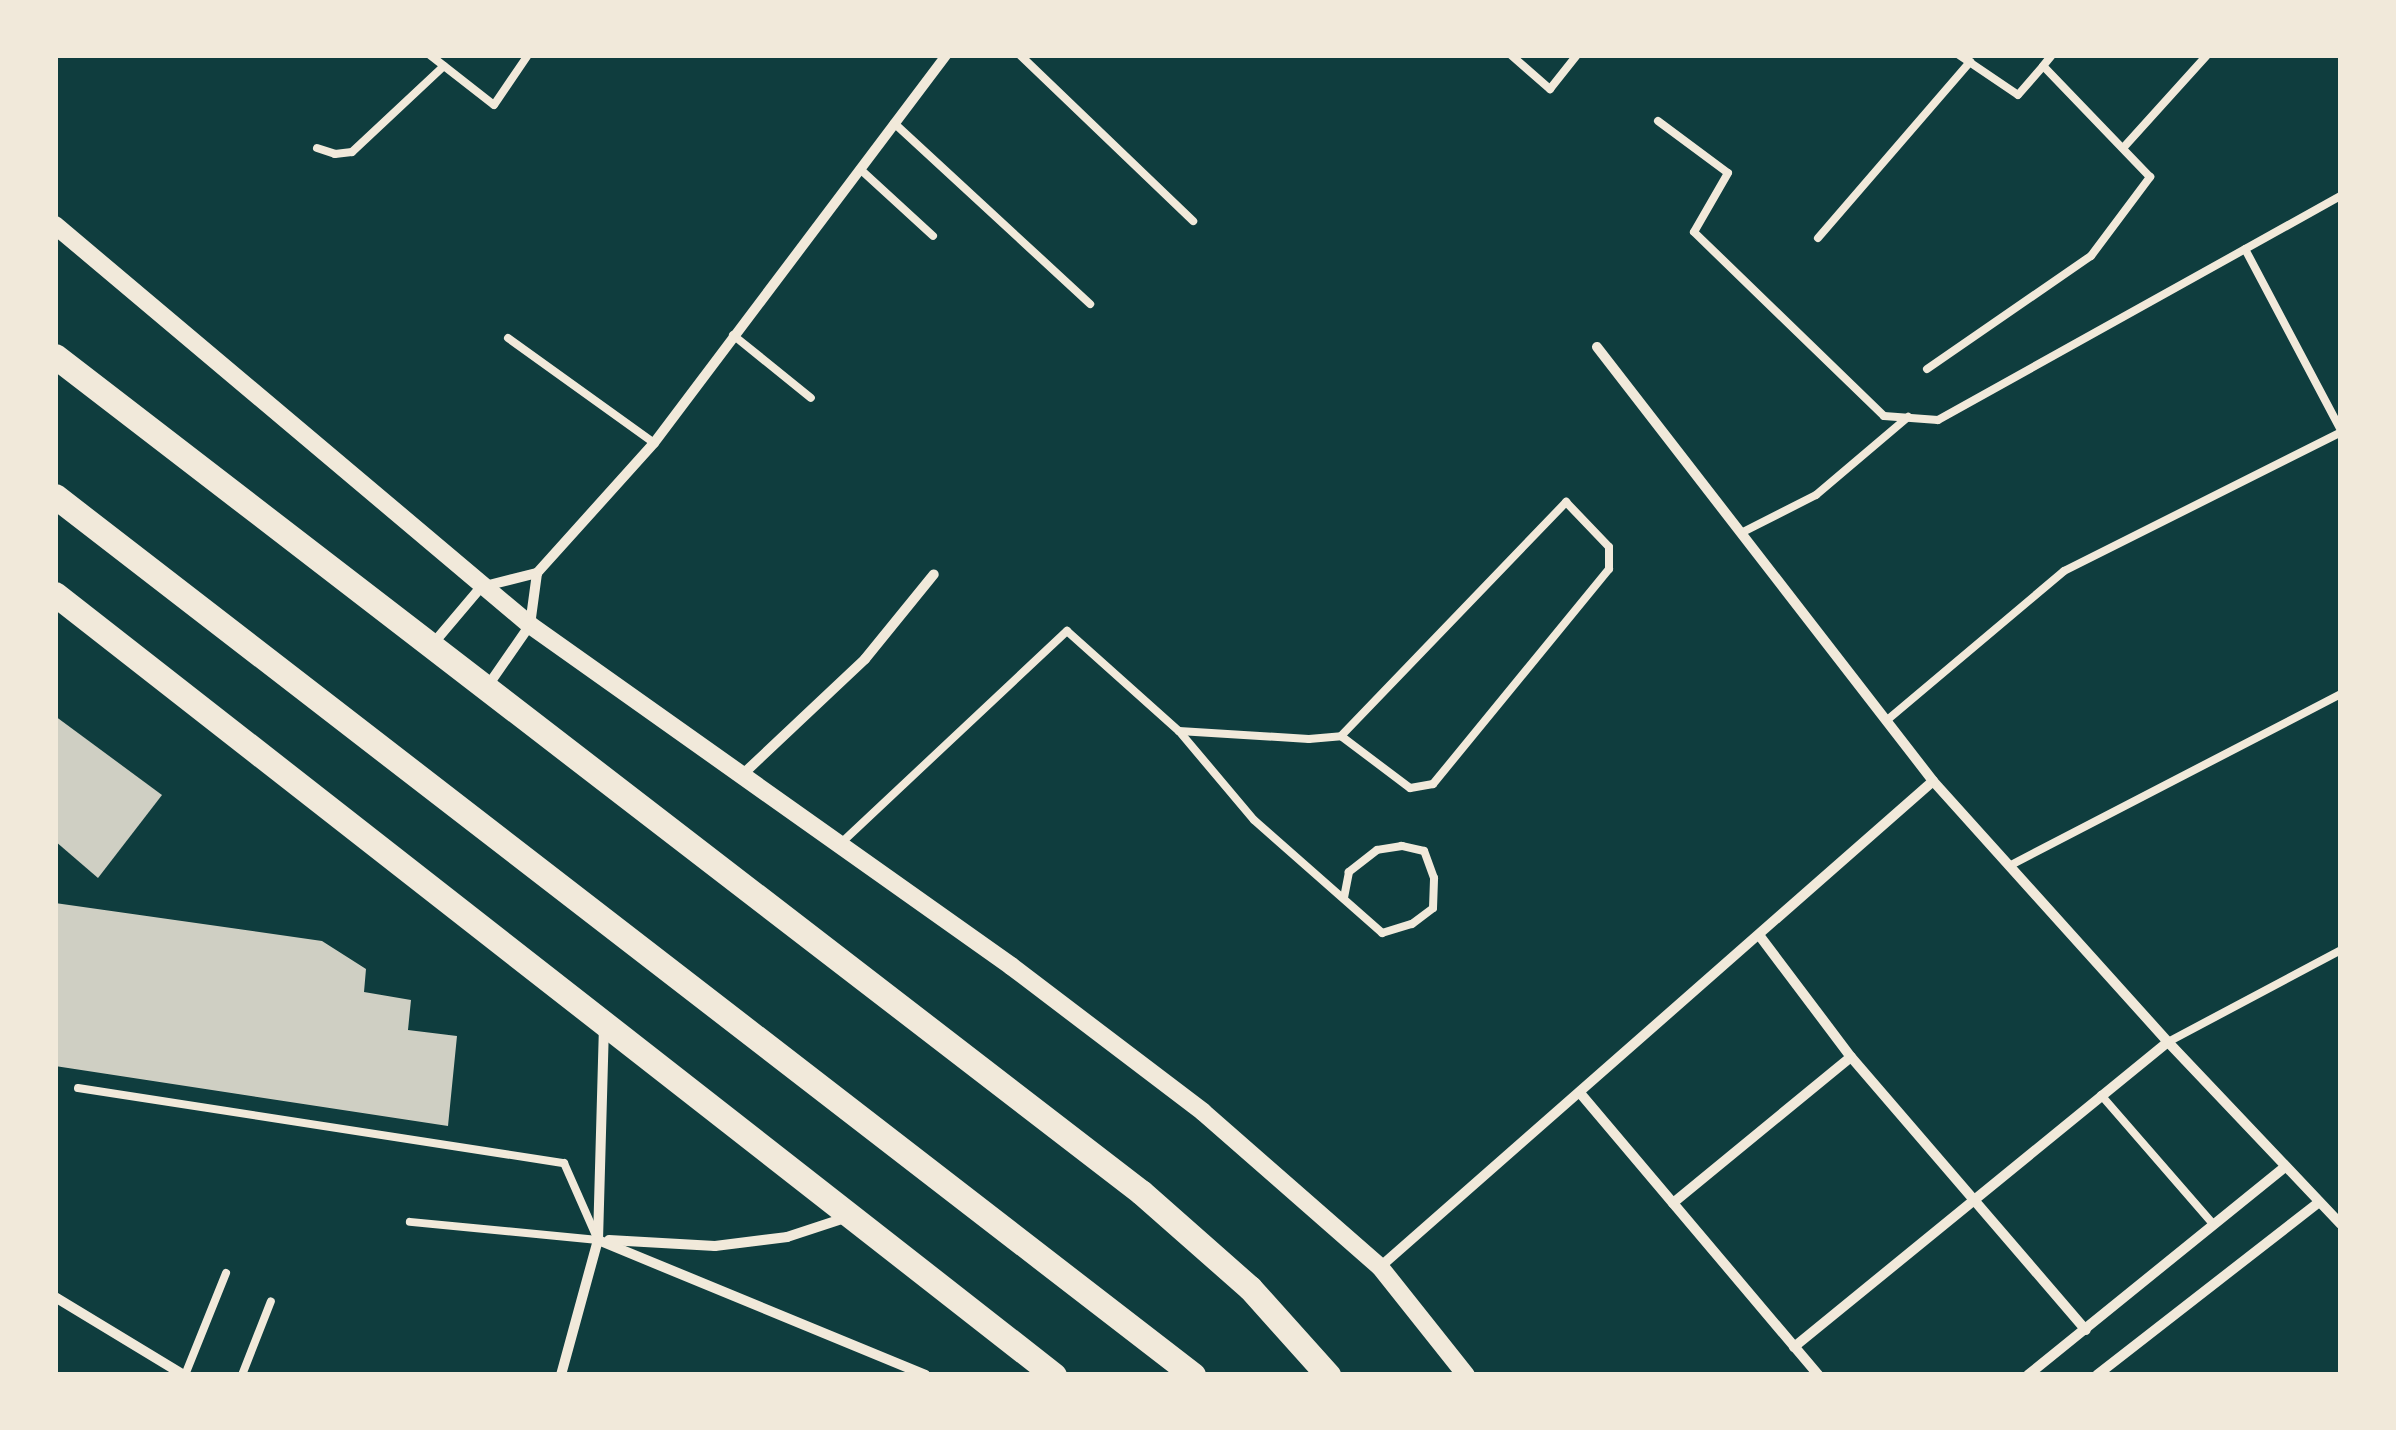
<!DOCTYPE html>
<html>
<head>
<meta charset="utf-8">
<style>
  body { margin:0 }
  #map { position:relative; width:2396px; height:1430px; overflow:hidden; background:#0f3d3e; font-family:"Open Sans",sans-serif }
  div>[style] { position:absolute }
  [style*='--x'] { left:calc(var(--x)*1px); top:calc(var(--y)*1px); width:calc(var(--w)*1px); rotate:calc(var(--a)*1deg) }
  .building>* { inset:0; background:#cfcfc3 }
  .service>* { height:8px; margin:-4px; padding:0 4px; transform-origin:4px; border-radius:4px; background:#f1e9da }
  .minor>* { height:10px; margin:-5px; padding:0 5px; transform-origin:5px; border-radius:5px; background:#f1e9da }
  .tertiary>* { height:18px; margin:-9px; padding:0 9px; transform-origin:9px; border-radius:9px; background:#f1e9da }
  .primary>* { height:25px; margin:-12.5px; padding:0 12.5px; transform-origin:12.5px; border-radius:12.5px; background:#f1e9da }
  span { translate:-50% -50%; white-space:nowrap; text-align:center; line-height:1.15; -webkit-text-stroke:8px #f1e9da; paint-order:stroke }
  .frame { position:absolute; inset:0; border:58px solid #f1e9da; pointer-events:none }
</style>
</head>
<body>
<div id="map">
  <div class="building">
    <i style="clip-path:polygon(55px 716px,162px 795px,98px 878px,55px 841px)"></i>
    <i style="clip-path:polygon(55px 903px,322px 941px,366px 969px,364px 992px,411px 1000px,408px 1030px,457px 1036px,448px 1126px,55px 1066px)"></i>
  </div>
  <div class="service">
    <i style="--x:430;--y:55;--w:81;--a:38"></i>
    <i style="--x:494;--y:105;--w:60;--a:-55.8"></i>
    <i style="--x:1020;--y:55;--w:240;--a:43.8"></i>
    <i style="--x:1511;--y:55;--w:52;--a:41.1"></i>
    <i style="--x:1550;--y:89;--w:43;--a:-51.5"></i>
    <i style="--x:1959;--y:55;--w:71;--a:34.1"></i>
    <i style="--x:2018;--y:95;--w:38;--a:-49"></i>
    <i style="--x:1658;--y:121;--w:87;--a:36.6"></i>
    <i style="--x:1728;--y:173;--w:68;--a:120"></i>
    <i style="--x:1694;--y:232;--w:264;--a:44.1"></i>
    <i style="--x:1884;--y:416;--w:54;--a:4.2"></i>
    <i style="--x:1938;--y:420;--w:461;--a:-29.1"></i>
    <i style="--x:894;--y:123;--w:267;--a:42.7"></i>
    <i style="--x:2124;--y:147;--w:124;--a:-47.9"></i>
    <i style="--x:317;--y:148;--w:19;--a:18"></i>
    <i style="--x:335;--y:154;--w:17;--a:-7"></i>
    <i style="--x:352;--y:152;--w:126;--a:-43.1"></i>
    <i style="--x:860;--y:169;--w:99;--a:42.5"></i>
    <i style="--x:1818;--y:238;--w:233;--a:-49.2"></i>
    <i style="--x:2245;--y:249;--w:205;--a:62.1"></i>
    <i style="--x:733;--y:335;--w:100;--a:38.9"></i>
    <i style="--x:508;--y:338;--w:180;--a:35.7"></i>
    <i style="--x:1927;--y:369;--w:199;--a:-34.6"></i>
    <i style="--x:2091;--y:256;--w:99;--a:-53.2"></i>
    <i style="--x:2150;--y:177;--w:154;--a:-133.9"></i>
    <i style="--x:2043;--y:66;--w:14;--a:-51"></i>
    <i style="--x:1741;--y:533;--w:84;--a:-26.9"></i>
    <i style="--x:1816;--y:495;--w:121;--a:-40.3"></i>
    <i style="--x:1886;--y:721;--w:233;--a:-40.1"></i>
    <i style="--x:2064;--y:571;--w:310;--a:-26.6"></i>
    <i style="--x:1179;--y:731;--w:116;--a:49.9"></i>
    <i style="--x:1254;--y:820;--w:171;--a:41.4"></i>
    <i style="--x:1382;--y:933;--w:31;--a:-17"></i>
    <i style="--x:1412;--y:924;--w:26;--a:-37"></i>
    <i style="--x:1433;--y:908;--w:30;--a:-88"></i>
    <i style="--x:1434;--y:878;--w:29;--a:-110"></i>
    <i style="--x:1424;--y:851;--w:23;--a:-167"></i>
    <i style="--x:1402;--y:846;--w:25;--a:171"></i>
    <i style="--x:1377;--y:850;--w:36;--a:142"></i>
    <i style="--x:1349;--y:872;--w:26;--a:101"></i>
    <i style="--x:839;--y:845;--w:313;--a:-43.2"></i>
    <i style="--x:1067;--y:631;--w:150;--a:41.8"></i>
    <i style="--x:1179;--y:731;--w:130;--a:3.5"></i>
    <i style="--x:1309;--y:739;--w:32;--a:-5"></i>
    <i style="--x:1341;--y:736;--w:325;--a:-46.1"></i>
    <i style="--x:1566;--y:502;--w:62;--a:46.3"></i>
    <i style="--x:1609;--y:547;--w:22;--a:90"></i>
    <i style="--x:1609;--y:569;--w:278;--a:129.3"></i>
    <i style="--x:1433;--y:784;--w:23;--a:170"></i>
    <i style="--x:1410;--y:788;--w:86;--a:-143"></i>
    <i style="--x:2011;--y:865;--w:372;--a:-27.4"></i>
    <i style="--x:2168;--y:1042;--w:196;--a:-28"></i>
    <i style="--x:78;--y:1088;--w:492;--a:8.8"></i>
    <i style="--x:564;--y:1163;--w:84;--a:66.2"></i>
    <i style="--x:598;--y:1240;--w:189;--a:-174.5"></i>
    <i style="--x:2101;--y:1095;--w:172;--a:49"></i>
    <i style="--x:185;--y:1375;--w:110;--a:-68.1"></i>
    <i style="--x:242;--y:1375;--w:79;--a:-68.6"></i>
  </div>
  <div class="minor">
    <i style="--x:1597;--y:347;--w:549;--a:52.25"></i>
    <i style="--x:1933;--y:781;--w:351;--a:48"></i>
    <i style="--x:2168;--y:1042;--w:251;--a:46.5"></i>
    <i style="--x:432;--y:645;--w:76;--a:-49.8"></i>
    <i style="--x:481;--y:587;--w:58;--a:-14"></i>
    <i style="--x:487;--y:687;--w:75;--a:-55.3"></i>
    <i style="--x:530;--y:625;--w:52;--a:-82.3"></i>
    <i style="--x:537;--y:573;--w:175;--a:-48"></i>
    <i style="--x:654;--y:443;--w:486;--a:-53"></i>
    <i style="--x:742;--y:775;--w:169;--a:-43.3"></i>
    <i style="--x:865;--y:659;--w:109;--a:-50.9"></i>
    <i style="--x:1759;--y:935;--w:153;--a:53"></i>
    <i style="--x:1851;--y:1057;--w:360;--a:49.3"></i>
    <i style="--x:1580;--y:1093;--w:369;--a:49.8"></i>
    <i style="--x:1673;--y:1203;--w:230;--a:-39.4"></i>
    <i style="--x:598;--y:1240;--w:354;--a:22.4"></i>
    <i style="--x:609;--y:1240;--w:106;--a:3.2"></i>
    <i style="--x:715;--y:1246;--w:73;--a:-7.1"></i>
    <i style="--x:787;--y:1237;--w:64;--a:-18.2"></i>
    <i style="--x:1380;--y:1267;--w:736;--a:-41.31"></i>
    <i style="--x:55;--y:1297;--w:151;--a:31.2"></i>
    <i style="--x:1794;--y:1347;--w:483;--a:-39.2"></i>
    <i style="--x:561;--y:1375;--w:140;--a:-74.7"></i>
    <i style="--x:598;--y:1240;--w:214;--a:-88.4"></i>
    <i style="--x:2028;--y:1375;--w:331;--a:-39"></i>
    <i style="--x:2097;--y:1375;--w:281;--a:-37.9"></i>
  </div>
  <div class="tertiary">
    <i style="--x:55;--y:225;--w:621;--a:40.1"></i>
    <i style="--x:530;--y:625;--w:590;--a:35.33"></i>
    <i style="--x:1011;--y:966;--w:241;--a:37.2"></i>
    <i style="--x:1203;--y:1112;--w:235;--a:41.2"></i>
    <i style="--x:1380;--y:1267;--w:138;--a:51.5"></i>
  </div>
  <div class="primary">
    <i style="--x:55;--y:356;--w:1371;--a:37.59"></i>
    <i style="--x:1141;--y:1192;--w:145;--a:41.4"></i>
    <i style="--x:1250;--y:1288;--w:117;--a:48.1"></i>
    <i style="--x:55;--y:496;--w:1438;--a:37.68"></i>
    <i style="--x:55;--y:594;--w:1268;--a:38.02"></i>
  </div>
  <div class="frame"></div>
</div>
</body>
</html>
